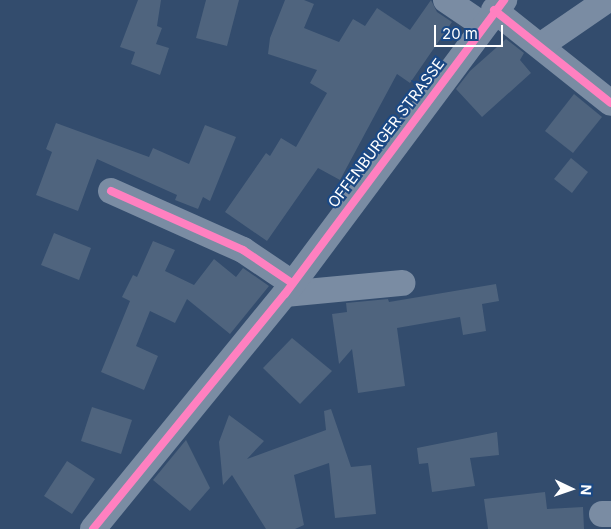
<!DOCTYPE html>
<html>
<head>
<meta charset="utf-8">
<style>
  body { margin:0 }
  #map { position:relative; width:611px; height:529px; overflow:hidden; background:#334c6d; font-family:Inter,sans-serif }
  div>[style] { position:absolute }
  [style*='--x'] { left:calc(var(--x)*1px); top:calc(var(--y)*1px); width:calc(var(--w)*1px); rotate:calc(var(--a)*1deg) }
  .building>* { inset:0; background:#4f647e }
  .minor>* { height:26px; margin:-13px; padding:0 13px; transform-origin:13px; border-radius:13px; background:#7a8ca3 }
  .cycleway>* { height:8px; margin:-4px; padding:0 4px; transform-origin:4px; border-radius:4px; background:#ff80c0 }
  span { translate:-50% -50%; white-space:nowrap; text-align:center; line-height:1.15; -webkit-text-stroke:4.5px #1b4985; paint-order:stroke }
  .street-label { font-size:15px; color:#fff }
  .north { position:absolute; left:546px; top:464px; width:50px; height:50px; -webkit-text-stroke:4px #1b4985; paint-order:stroke; rotate:93deg; font-size:14px; font-weight:700; line-height:20px; text-align:center; color:#fff }
  .north::after { content:''; display:block; margin:auto; width:18px; height:22px; background:#fff; clip-path:polygon(50% 0,100% 100%,50% 72%,0 100%) }
  .scale { position:absolute; left:434px; top:25px; width:69px; height:22px; box-sizing:border-box; border:2px solid #fff; border-top:0; padding-left:6px; font-size:15px; line-height:18px; white-space:nowrap; color:#fff; -webkit-text-stroke:4px #1b4985; paint-order:stroke }
</style>
</head>
<body>
<div id="map">
  <div class="building">
    <i style="clip-path:polygon(138px 0,161px 0,157px 26px,162px 28px,156px 44px,169px 48px,160px 75px,131px 64px,135px 52px,120px 47px)"></i>
    <i style="clip-path:polygon(206px 0,239px 0,227px 46px,196px 38px)"></i>
    <i style="clip-path:polygon(285px 0,304px 0,314px 4px,304px 28px,339px 42px,353px 19px,365px 26px,377px 8px,410px 30px,431px 0,437px 12px,452px 22px,410px 83px,397px 74px,340px 180px,318px 168px,267px 241px,225px 212px,266px 153px,270px 156px,281px 138px,296px 147px,327px 93px,310px 83px,317px 70px,268px 54px,270px 38px)"></i>
    <i style="clip-path:polygon(506px 39px,524px 53px,520px 60px,531px 73px,482px 117px,456px 89px,470px 71px)"></i>
    <i style="clip-path:polygon(574px 94px,602px 117px,573px 153px,545px 131px)"></i>
    <i style="clip-path:polygon(56px 123px,149px 157px,153px 148px,189px 164px,205px 125px,236px 137px,210px 201px,203px 197px,198px 209px,175px 200px,177px 195px,97px 159px,78px 211px,36px 195px,52px 152px,46px 149px)"></i>
    <i style="clip-path:polygon(571px 158px,588px 172px,572px 193px,554px 179px)"></i>
    <i style="clip-path:polygon(54px 233px,91px 248px,79px 280px,41px 265px)"></i>
    <i style="clip-path:polygon(153px 241px,175px 250px,165px 271px,194px 285px,214px 259px,236px 277px,243px 268px,269px 286px,230px 334px,187px 299px,175px 323px,150px 311px,136px 346px,158px 356px,144px 390px,101px 372px,130px 301px,122px 297px,133px 275px,137px 277px)"></i>
    <i style="clip-path:polygon(496px 284px,499px 301px,482px 304px,486px 331px,463px 335px,460px 317px,397px 328px,405px 386px,358px 393px,352px 349px,339px 364px,332px 314px,347px 312px,346px 303px,388px 299px,389px 302px)"></i>
    <i style="clip-path:polygon(292px 338px,332px 371px,300px 404px,263px 368px)"></i>
    <i style="clip-path:polygon(92px 407px,132px 420px,121px 454px,81px 441px)"></i>
    <i style="clip-path:polygon(331px 409px,351px 467px,371px 465px,376px 514px,335px 518px,329px 463px,294px 475px,304px 525px,295px 529px,266px 529px,232px 475px,223px 485px,219px 442px,229px 415px,264px 441px,247px 459px,326px 430px,324px 411px)"></i>
    <i style="clip-path:polygon(497px 432px,499px 455px,470px 458px,475px 486px,432px 492px,428px 463px,419px 464px,417px 448px)"></i>
    <i style="clip-path:polygon(186px 440px,210px 488px,190px 511px,153px 480px)"></i>
    <i style="clip-path:polygon(67px 461px,95px 479px,72px 514px,44px 496px)"></i>
    <i style="clip-path:polygon(545px 492px,547px 509px,583px 507px,584px 529px,488px 529px,484px 499px)"></i>
  </div>
  <div class="minor">
    <i style="--x:446;--y:0;--w:45;--a:34"></i>
    <i style="--x:494;--y:10;--w:149;--a:38.5"></i>
    <i style="--x:540;--y:46;--w:81;--a:-34.5"></i>
    <i style="--x:111;--y:191;--w:145;--a:24.1"></i>
    <i style="--x:243;--y:250;--w:59;--a:34"></i>
    <i style="--x:285;--y:294;--w:118;--a:-5.4"></i>
    <i style="--x:602;--y:514;--w:9;--a:0"></i>
    <i style="--x:93;--y:529;--w:303;--a:-50.8"></i>
    <i style="--x:285;--y:294;--w:367;--a:-53.3"></i>
  </div>
  <div class="cycleway">
    <i style="--x:494;--y:10;--w:149;--a:38.5"></i>
    <i style="--x:111;--y:191;--w:145;--a:24.1"></i>
    <i style="--x:243;--y:250;--w:59;--a:34"></i>
    <i style="--x:93;--y:529;--w:303;--a:-50.8"></i>
    <i style="--x:285;--y:294;--w:367;--a:-53.3"></i>
  </div>
  <div class="street-label">
    <span style="left:386px;top:133px;rotate:-53deg">OFFENBURGER STRASSE</span>
  </div>
  <div class="north">N</div>
  <div class="scale">20 m</div>
</div>
</body>
</html>
